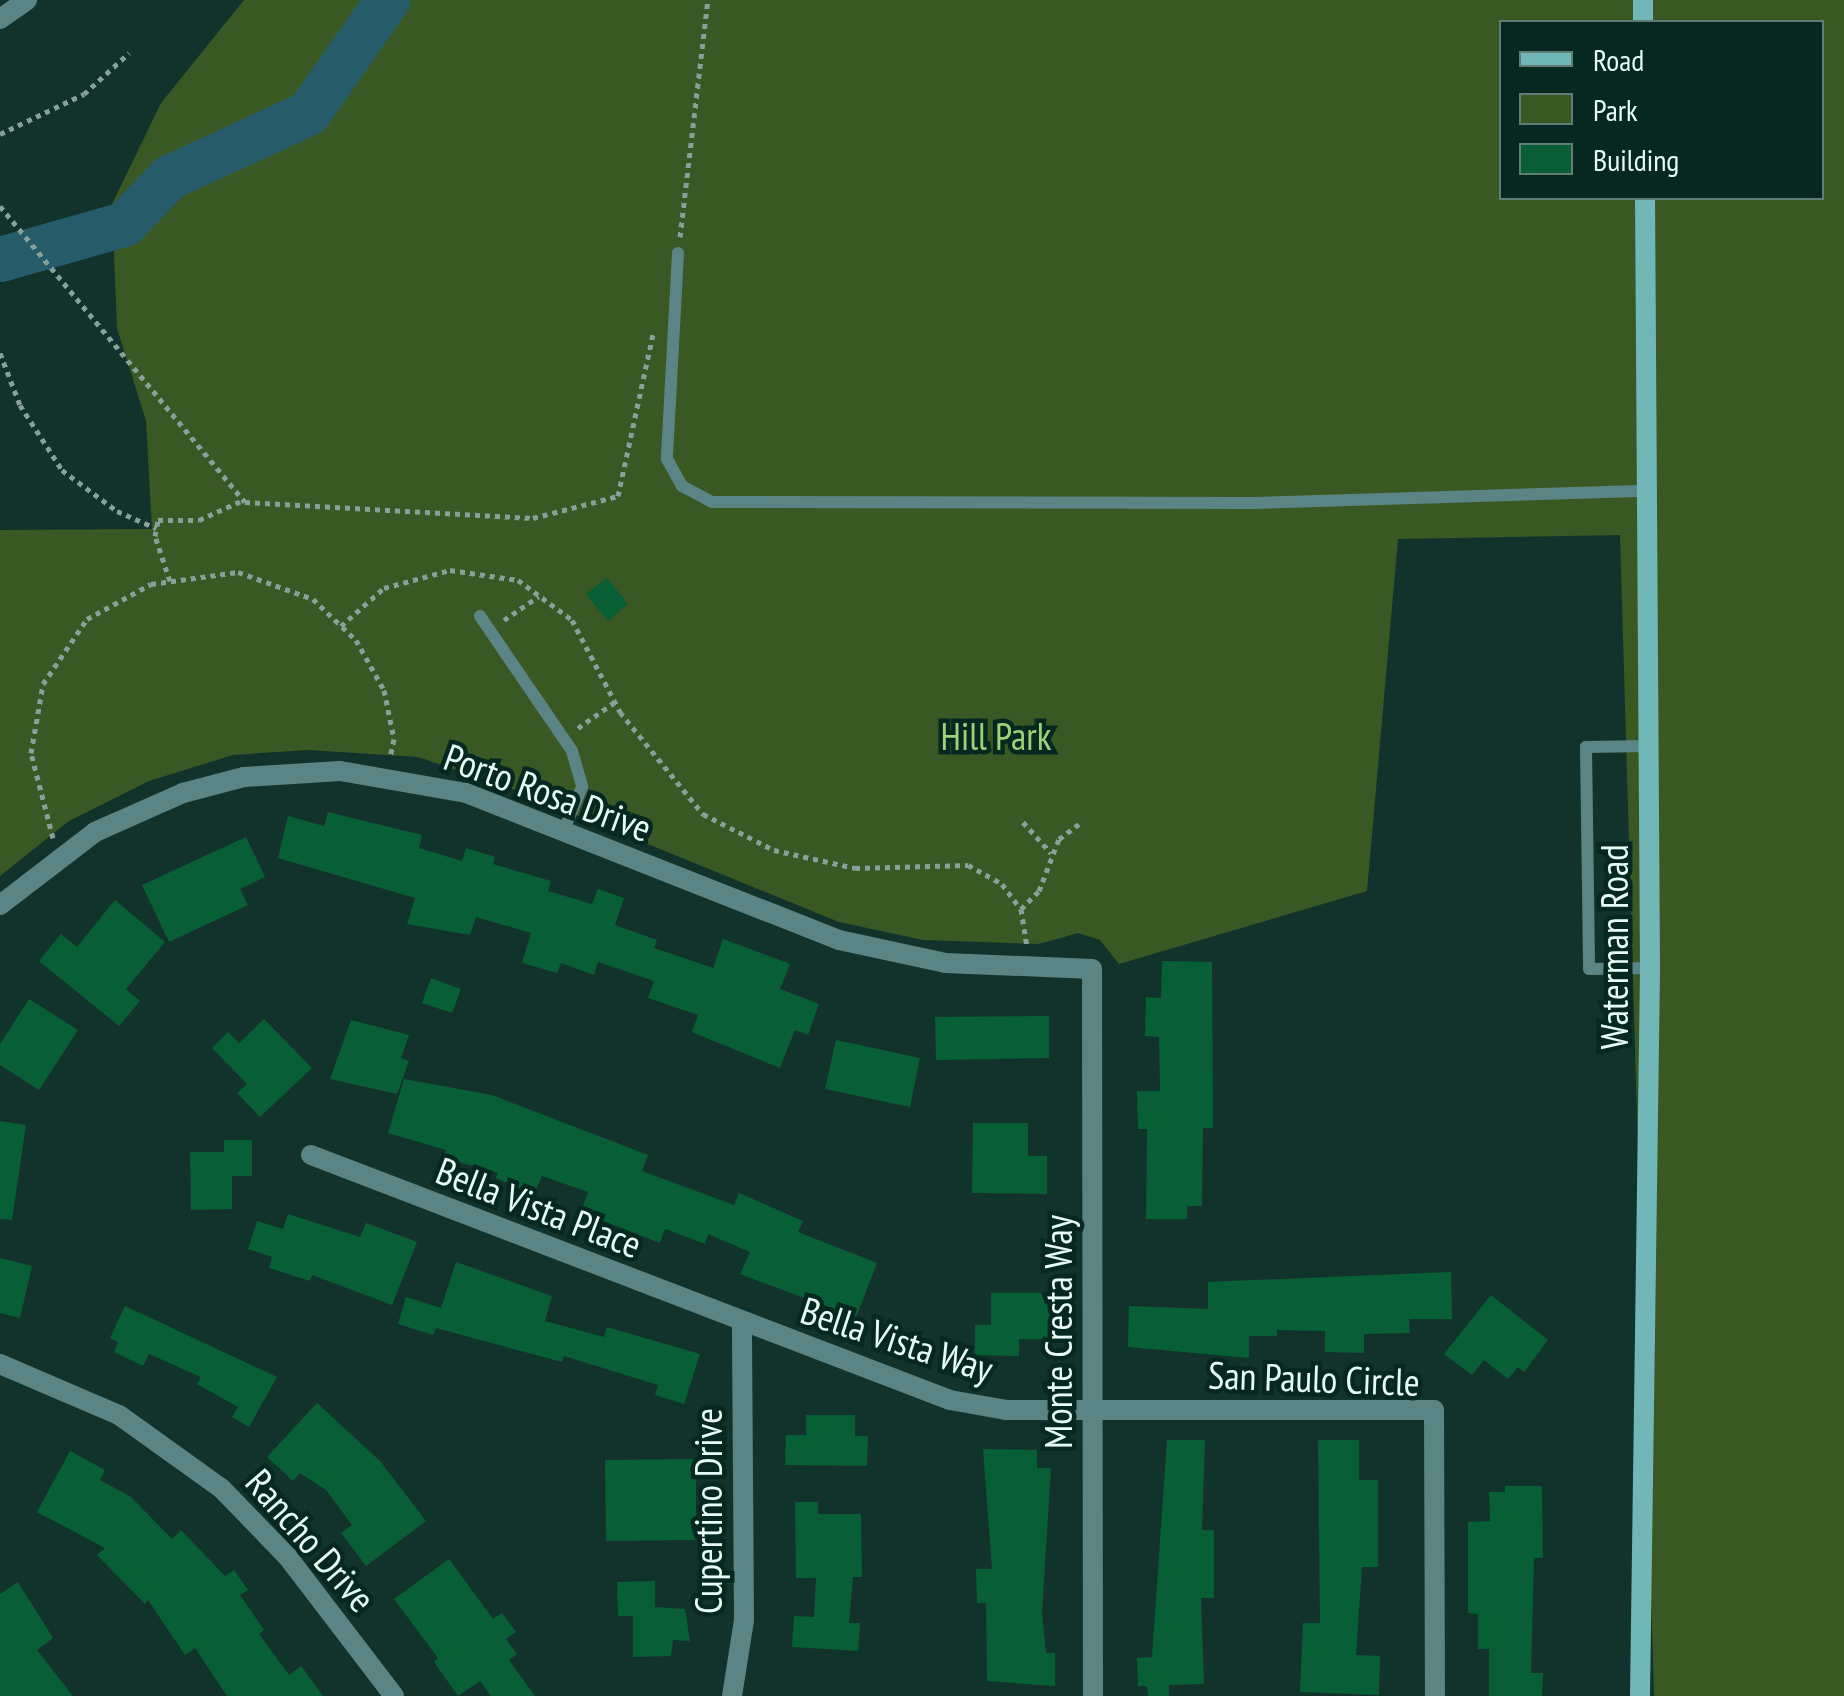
<!DOCTYPE html>
<html>
<head>
<meta charset="utf-8">
<style>
  body { margin:0 }
  #map { position:relative; width:1844px; height:1696px; overflow:hidden; background:#12332b; font-family:"PT Sans Narrow",sans-serif }
  div>[style] { position:absolute }
  [style*='--x'] { left:calc(var(--x)*1px); top:calc(var(--y)*1px); width:calc(var(--w)*1px); rotate:calc(var(--a)*1deg) }
  .green>* { inset:0; background:#3a5824 }
  .river>* { height:45px; margin:-22.5px; padding:0 22.5px; transform-origin:22.5px; border-radius:22.5px; background:#265c6a }
  .building>* { inset:0; background:#095f35 }
  .path>* { height:5px; margin-top:-2.5px; transform-origin:0; background:repeating-linear-gradient(90deg,#87a099 0 5px,transparent 0 10px) }
  .lane>* { height:12px; margin:-6px; padding:0 6px; transform-origin:6px; border-radius:6px; background:#5b8585 }
  .street>* { height:20px; margin:-10px; padding:0 10px; transform-origin:10px; border-radius:10px; background:#5b8585 }
  .secondary>* { height:20px; margin:-10px; padding:0 10px; transform-origin:10px; border-radius:10px; background:#72b7b8 }
  span { translate:-50% -50%; white-space:nowrap; text-align:center; line-height:1.15; -webkit-text-stroke:9px #072821; paint-order:stroke }
  .park-label { font-size:38px; color:#9dd278 }
  .street-label { font-size:38px; color:#e7faf4 }
  .legend { position:absolute; left:1499px; top:20px; width:325px; height:180px; box-sizing:border-box; background:#072821; border:2px solid #617c75; margin:0; padding:12px 18px; list-style:none; font-size:30px; color:#e7faf4 }
  .legend li { display:flex; align-items:center; gap:20px; height:50px }
  .legend b { width:50px; border:2px solid #617c75 }
</style>
</head>
<body>
<div id="map">
  <div class="green">
    <i style="clip-path:polygon(evenodd,244px 0,1844px 0,1844px 1696px,1654px 1696px,1620px 535px,1398px 539px,1367px 891px,1119px 964px,1100px 940px,1078px 933px,1039px 944px,923px 940px,839px 922px,518px 791px,418px 757px,308px 750px,233px 755px,149px 781px,69px 821px,0 876px,0 530px,152px 529px,146px 421px,117px 328px,112px 204px,161px 103px,244px 0,1502px 22px,1822px 22px,1822px 198px,1502px 198px,1502px 22px)"></i>
  </div>
  <div class="river">
    <i style="--x:0;--y:259;--w:129;--a:-15.8"></i>
    <i style="--x:124;--y:224;--w:65;--a:-46.2"></i>
    <i style="--x:169;--y:177;--w:153;--a:-24.7"></i>
    <i style="--x:308;--y:113;--w:138;--a:-55"></i>
  </div>
  <div class="building">
    <i style="clip-path:polygon(607px 578px,628px 604px,608px 621px,586px 594px)"></i>
    <i style="clip-path:polygon(328px 812px,422px 835px,419px 848px,462px 861px,466px 848px,495px 857px,493px 864px,551px 881px,548px 891px,592px 904px,598px 889px,624px 898px,615px 925px,657px 940px,654px 948px,713px 968px,723px 939px,790px 964px,780px 989px,819px 1004px,808px 1035px,795px 1030px,780px 1068px,692px 1032px,698px 1015px,648px 998px,654px 981px,598px 962px,594px 975px,561px 963px,557px 973px,522px 963px,531px 933px,476px 917px,470px 935px,407px 924px,415px 898px,278px 858px,288px 816px,324px 826px)"></i>
    <i style="clip-path:polygon(246px 837px,265px 877px,240px 889px,248px 905px,169px 942px,142px 885px)"></i>
    <i style="clip-path:polygon(115px 900px,165px 942px,126px 989px,140px 1001px,119px 1026px,39px 961px,61px 934px,77px 947px)"></i>
    <i style="clip-path:polygon(1162px 961px,1212px 962px,1213px 1128px,1203px 1128px,1202px 1206px,1187px 1206px,1187px 1219px,1146px 1219px,1147px 1129px,1138px 1129px,1137px 1091px,1160px 1091px,1159px 1037px,1145px 1036px,1146px 997px,1161px 998px)"></i>
    <i style="clip-path:polygon(431px 978px,461px 989px,452px 1013px,422px 1003px)"></i>
    <i style="clip-path:polygon(29px 999px,78px 1030px,39px 1090px,0 1065px,0 1044px)"></i>
    <i style="clip-path:polygon(1049px 1016px,1049px 1058px,936px 1060px,935px 1017px)"></i>
    <i style="clip-path:polygon(264px 1019px,312px 1068px,260px 1117px,237px 1093px,247px 1084px,212px 1048px,228px 1032px,239px 1043px)"></i>
    <i style="clip-path:polygon(351px 1020px,409px 1035px,401px 1058px,409px 1061px,397px 1094px,330px 1079px)"></i>
    <i style="clip-path:polygon(836px 1040px,920px 1058px,910px 1107px,825px 1089px)"></i>
    <i style="clip-path:polygon(404px 1079px,492px 1095px,648px 1155px,642px 1171px,734px 1205px,739px 1193px,803px 1221px,798px 1232px,877px 1263px,856px 1317px,740px 1274px,750px 1252px,708px 1234px,705px 1244px,665px 1229px,660px 1243px,581px 1212px,588px 1192px,542px 1176px,534px 1195px,496px 1178px,498px 1173px,444px 1158px,446px 1150px,388px 1133px)"></i>
    <i style="clip-path:polygon(0 1121px,26px 1125px,12px 1220px,0 1219px)"></i>
    <i style="clip-path:polygon(973px 1123px,1028px 1123px,1028px 1156px,1047px 1156px,1047px 1194px,972px 1193px)"></i>
    <i style="clip-path:polygon(224px 1140px,252px 1140px,252px 1176px,232px 1176px,232px 1209px,191px 1210px,190px 1152px,224px 1152px)"></i>
    <i style="clip-path:polygon(288px 1214px,360px 1237px,366px 1223px,417px 1242px,392px 1305px,312px 1275px,310px 1281px,269px 1268px,272px 1257px,248px 1249px,257px 1221px,283px 1229px)"></i>
    <i style="clip-path:polygon(0 1258px,32px 1266px,20px 1318px,0 1313px)"></i>
    <i style="clip-path:polygon(456px 1262px,552px 1296px,545px 1321px,604px 1337px,607px 1327px,700px 1354px,684px 1404px,655px 1395px,658px 1385px,564px 1356px,562px 1362px,436px 1328px,433px 1335px,398px 1324px,406px 1297px,441px 1308px)"></i>
    <i style="clip-path:polygon(1451px 1272px,1452px 1319px,1409px 1319px,1410px 1333px,1364px 1334px,1364px 1353px,1325px 1352px,1325px 1331px,1277px 1330px,1277px 1336px,1249px 1336px,1249px 1358px,1128px 1347px,1129px 1306px,1208px 1309px,1208px 1282px)"></i>
    <i style="clip-path:polygon(991px 1293px,1055px 1293px,1055px 1339px,1019px 1339px,1019px 1356px,975px 1355px,975px 1325px,991px 1325px)"></i>
    <i style="clip-path:polygon(1491px 1295px,1548px 1340px,1524px 1372px,1518px 1367px,1508px 1379px,1484px 1360px,1472px 1375px,1444px 1354px)"></i>
    <i style="clip-path:polygon(125px 1306px,277px 1377px,249px 1427px,232px 1417px,238px 1407px,197px 1384px,201px 1377px,149px 1354px,143px 1366px,114px 1352px,118px 1342px,110px 1338px)"></i>
    <i style="clip-path:polygon(317px 1403px,380px 1461px,426px 1521px,366px 1566px,341px 1533px,352px 1525px,326px 1490px,300px 1473px,293px 1481px,267px 1457px)"></i>
    <i style="clip-path:polygon(806px 1415px,855px 1415px,855px 1436px,868px 1436px,867px 1466px,785px 1465px,786px 1435px,806px 1435px)"></i>
    <i style="clip-path:polygon(1167px 1440px,1205px 1440px,1202px 1530px,1214px 1530px,1214px 1598px,1201px 1598px,1204px 1684px,1169px 1685px,1169px 1696px,1148px 1696px,1147px 1686px,1138px 1686px,1137px 1658px,1152px 1657px)"></i>
    <i style="clip-path:polygon(1318px 1440px,1359px 1440px,1359px 1480px,1378px 1480px,1378px 1567px,1362px 1567px,1356px 1655px,1380px 1656px,1379px 1695px,1300px 1692px,1303px 1623px,1320px 1623px)"></i>
    <i style="clip-path:polygon(983px 1449px,1037px 1450px,1037px 1468px,1051px 1468px,1042px 1612px,1046px 1653px,1055px 1653px,1055px 1686px,987px 1681px,986px 1603px,977px 1603px,976px 1569px,992px 1569px)"></i>
    <i style="clip-path:polygon(70px 1451px,105px 1470px,100px 1480px,131px 1497px,172px 1539px,181px 1530px,225px 1576px,234px 1570px,248px 1590px,240px 1595px,264px 1630px,259px 1634px,289px 1675px,301px 1666px,323px 1696px,227px 1696px,195px 1648px,185px 1655px,148px 1600px,145px 1604px,97px 1555px,105px 1548px,37px 1512px)"></i>
    <i style="clip-path:polygon(696px 1459px,696px 1540px,606px 1541px,605px 1460px)"></i>
    <i style="clip-path:polygon(1505px 1486px,1542px 1486px,1543px 1558px,1534px 1558px,1531px 1673px,1543px 1673px,1542px 1696px,1489px 1696px,1489px 1649px,1478px 1649px,1478px 1614px,1468px 1613px,1468px 1522px,1490px 1521px,1489px 1492px,1505px 1492px)"></i>
    <i style="clip-path:polygon(795px 1502px,818px 1502px,818px 1514px,861px 1514px,862px 1577px,853px 1577px,849px 1623px,860px 1623px,858px 1651px,792px 1647px,794px 1616px,814px 1617px,816px 1578px,796px 1578px)"></i>
    <i style="clip-path:polygon(449px 1559px,493px 1619px,502px 1613px,516px 1632px,506px 1639px,517px 1654px,509px 1660px,535px 1696px,491px 1696px,480px 1681px,458px 1696px,434px 1662px,438px 1658px,394px 1599px)"></i>
    <i style="clip-path:polygon(655px 1581px,655px 1607px,685px 1609px,690px 1641px,673px 1640px,671px 1656px,633px 1657px,633px 1616px,618px 1616px,617px 1582px)"></i>
    <i style="clip-path:polygon(18px 1582px,53px 1638px,37px 1650px,73px 1696px,0 1696px,0 1594px)"></i>
  </div>
  <div class="path">
    <i style="--x:0;--y:134;--w:93;--a:-25.5"></i>
    <i style="--x:84;--y:94;--w:61;--a:-42.3"></i>
    <i style="--x:0;--y:206;--w:384;--a:50.4"></i>
    <i style="--x:245;--y:502;--w:288;--a:3.2"></i>
    <i style="--x:533;--y:518;--w:88;--a:-14.5"></i>
    <i style="--x:618;--y:496;--w:166;--a:-77.8"></i>
    <i style="--x:680;--y:237;--w:239;--a:-83.3"></i>
    <i style="--x:0;--y:353;--w:56;--a:69"></i>
    <i style="--x:20;--y:405;--w:77;--a:57.1"></i>
    <i style="--x:62;--y:470;--w:69;--a:36.7"></i>
    <i style="--x:117;--y:511;--w:43;--a:23.6"></i>
    <i style="--x:170;--y:581;--w:47;--a:-108.4"></i>
    <i style="--x:155;--y:536;--w:16;--a:-79"></i>
    <i style="--x:158;--y:520;--w:41;--a:0"></i>
    <i style="--x:199;--y:520;--w:48;--a:-24.4"></i>
    <i style="--x:504;--y:620;--w:42;--a:-34.4"></i>
    <i style="--x:341;--y:626;--w:57;--a:-41.5"></i>
    <i style="--x:384;--y:588;--w:68;--a:-15.3"></i>
    <i style="--x:450;--y:570;--w:69;--a:8.4"></i>
    <i style="--x:518;--y:580;--w:67;--a:36.5"></i>
    <i style="--x:572;--y:620;--w:104;--a:62.4"></i>
    <i style="--x:620;--y:712;--w:132;--a:50.9"></i>
    <i style="--x:703;--y:814;--w:80;--a:26.9"></i>
    <i style="--x:774;--y:850;--w:83;--a:12.5"></i>
    <i style="--x:855;--y:868;--w:113;--a:-1.5"></i>
    <i style="--x:968;--y:865;--w:39;--a:29"></i>
    <i style="--x:1002;--y:884;--w:31;--a:53"></i>
    <i style="--x:1021;--y:909;--w:37;--a:81"></i>
    <i style="--x:578;--y:728;--w:45;--a:-35.1"></i>
    <i style="--x:1023;--y:822;--w:42;--a:47.9"></i>
    <i style="--x:53;--y:838;--w:88;--a:-104.5"></i>
    <i style="--x:31;--y:753;--w:70;--a:-80.1"></i>
    <i style="--x:43;--y:684;--w:78;--a:-55.9"></i>
    <i style="--x:87;--y:619;--w:73;--a:-28.7"></i>
    <i style="--x:151;--y:584;--w:88;--a:-7.9"></i>
    <i style="--x:238;--y:572;--w:80;--a:19.8"></i>
    <i style="--x:313;--y:599;--w:59;--a:43.6"></i>
    <i style="--x:356;--y:640;--w:57;--a:60.8"></i>
    <i style="--x:384;--y:690;--w:50;--a:78.5"></i>
    <i style="--x:394;--y:739;--w:19;--a:102"></i>
    <i style="--x:1021;--y:909;--w:25;--a:-45"></i>
    <i style="--x:1039;--y:891;--w:56;--a:-69"></i>
    <i style="--x:1059;--y:839;--w:25;--a:-37"></i>
  </div>
  <div class="lane">
    <i style="--x:678;--y:253;--w:206;--a:93.1"></i>
    <i style="--x:667;--y:459;--w:31;--a:61"></i>
    <i style="--x:682;--y:486;--w:34;--a:28"></i>
    <i style="--x:712;--y:502;--w:543;--a:0.11"></i>
    <i style="--x:1255;--y:503;--w:392;--a:-1.8"></i>
    <i style="--x:480;--y:616;--w:163;--a:55.7"></i>
    <i style="--x:572;--y:751;--w:37;--a:74"></i>
    <i style="--x:582;--y:787;--w:49;--a:112.9"></i>
    <i style="--x:1648;--y:746;--w:62;--a:179.1"></i>
    <i style="--x:1586;--y:747;--w:222;--a:89.2"></i>
    <i style="--x:1589;--y:969;--w:61;--a:-0.9"></i>
  </div>
  <div class="street">
    <i style="--x:0;--y:19;--w:33;--a:-35"></i>
    <i style="--x:0;--y:905;--w:120;--a:-37.5"></i>
    <i style="--x:95;--y:832;--w:96;--a:-23.9"></i>
    <i style="--x:183;--y:793;--w:63;--a:-14.7"></i>
    <i style="--x:244;--y:777;--w:96;--a:-3.6"></i>
    <i style="--x:340;--y:771;--w:128;--a:9.9"></i>
    <i style="--x:466;--y:793;--w:401;--a:21.5"></i>
    <i style="--x:839;--y:940;--w:108;--a:12.2"></i>
    <i style="--x:945;--y:963;--w:147;--a:2.3"></i>
    <i style="--x:1092;--y:969;--w:727;--a:89.92"></i>
    <i style="--x:311;--y:1155;--w:684;--a:20.98"></i>
    <i style="--x:950;--y:1400;--w:58;--a:10"></i>
    <i style="--x:1007;--y:1410;--w:427;--a:0"></i>
    <i style="--x:1434;--y:1410;--w:286;--a:89.8"></i>
    <i style="--x:0;--y:1364;--w:129;--a:23.2"></i>
    <i style="--x:119;--y:1415;--w:125;--a:35.6"></i>
    <i style="--x:221;--y:1488;--w:95;--a:45.9"></i>
    <i style="--x:287;--y:1556;--w:176;--a:52.6"></i>
    <i style="--x:732;--y:1696;--w:77;--a:-81"></i>
    <i style="--x:744;--y:1620;--w:296;--a:-90.4"></i>
  </div>
  <div class="secondary">
    <i style="--x:1643;--y:0;--w:22;--a:90"></i>
    <i style="--x:1640;--y:1696;--w:728;--a:-89.21"></i>
    <i style="--x:1650;--y:968;--w:770;--a:-90.37"></i>
  </div>
  <div class="park-label">
    <span style="left:996px;top:736px">Hill Park</span>
  </div>
  <div class="street-label">
    <span style="left:548px;top:792px;rotate:20deg">Porto Rosa Drive</span>
    <span style="left:1614px;top:947px;rotate:-90deg">Waterman Road</span>
    <span style="left:539px;top:1207px;rotate:21deg">Bella Vista Place</span>
    <span style="left:1058px;top:1332px;rotate:-90deg">Monte Cresta Way</span>
    <span style="left:897px;top:1339px;rotate:18deg">Bella Vista Way</span>
    <span style="left:1314px;top:1378px;rotate:2deg">San Paulo Circle</span>
    <span style="left:708px;top:1511px;rotate:-90deg">Cupertino Drive</span>
    <span style="left:311px;top:1540px;rotate:49deg">Rancho Drive</span>
  </div>
  <ul class="legend">
  <li><b style="height:12px;background:#72b7b8"></b>Road</li>
  <li><b style="height:28px;background:#3a5824"></b>Park</li>
  <li><b style="height:28px;background:#095f35"></b>Building</li>
  </ul>
</div>
</body>
</html>
